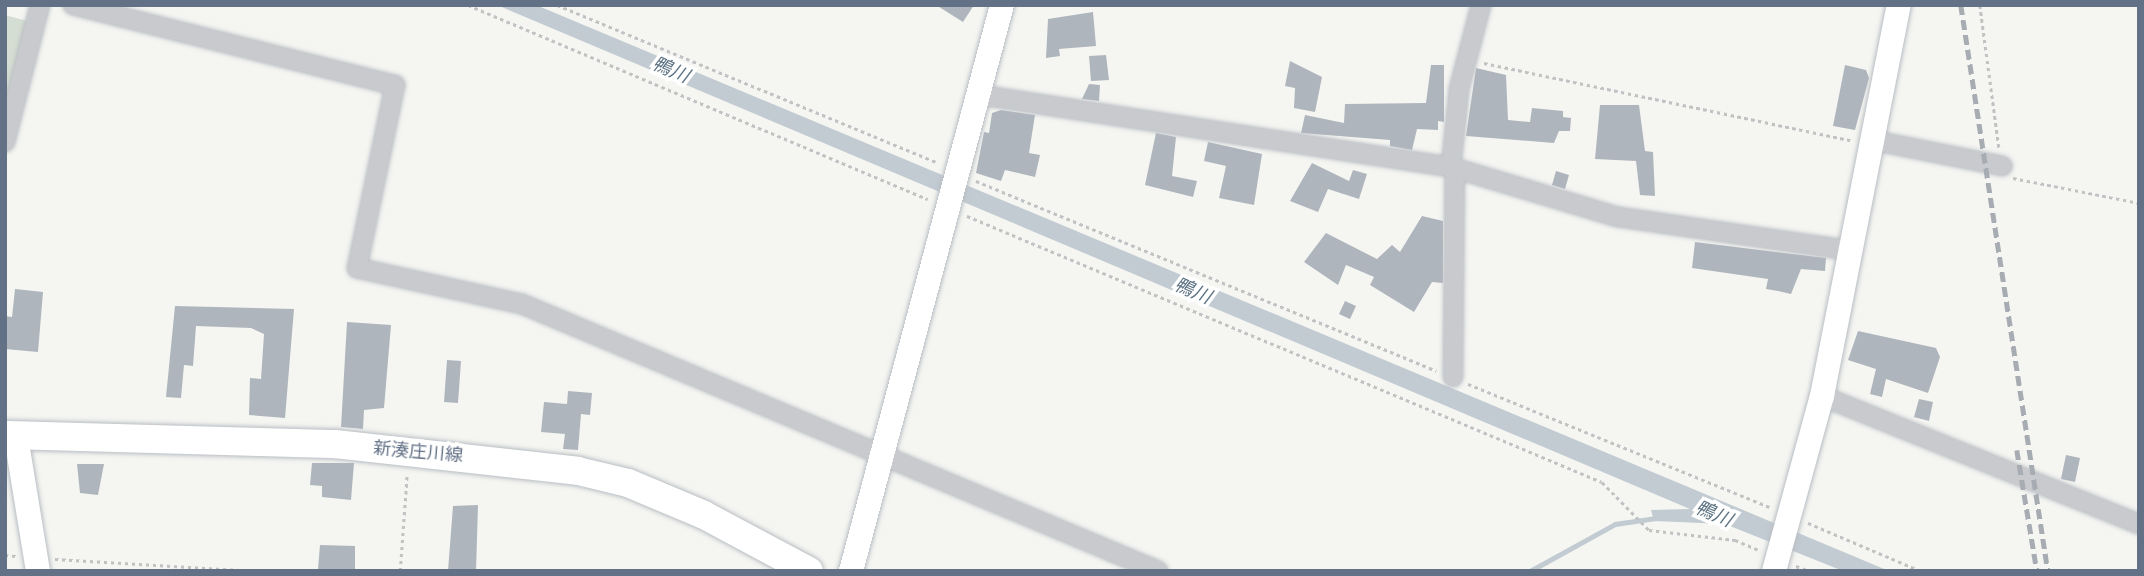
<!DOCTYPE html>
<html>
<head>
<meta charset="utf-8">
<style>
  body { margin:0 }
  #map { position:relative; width:2144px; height:576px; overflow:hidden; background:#f5f6f2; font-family:"Golos Text","Noto Sans JP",sans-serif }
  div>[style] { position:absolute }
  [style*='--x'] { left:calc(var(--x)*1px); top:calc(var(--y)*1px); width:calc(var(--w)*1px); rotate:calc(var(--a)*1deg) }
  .green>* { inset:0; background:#d5ded2 }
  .water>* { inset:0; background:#c2cbd2 }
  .stream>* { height:4.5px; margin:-2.25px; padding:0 2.25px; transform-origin:2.25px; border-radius:2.25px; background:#c2cbd2 }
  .building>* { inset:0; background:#afb5bd }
  .path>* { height:2.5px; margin-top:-1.25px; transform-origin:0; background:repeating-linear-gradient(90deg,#c0c2c4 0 3.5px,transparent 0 7px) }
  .roads { filter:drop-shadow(0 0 2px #b9bdc3) drop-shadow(0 0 2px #b9bdc3) }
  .street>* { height:18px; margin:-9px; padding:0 9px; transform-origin:9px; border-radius:9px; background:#c8cace }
  .secondary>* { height:24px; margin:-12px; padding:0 12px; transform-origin:12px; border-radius:12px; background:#fff }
  .primary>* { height:28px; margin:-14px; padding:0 14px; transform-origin:14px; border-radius:14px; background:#fff }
  .rail>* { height:4.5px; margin-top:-2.25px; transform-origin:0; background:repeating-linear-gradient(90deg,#a7abb2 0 10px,transparent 0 15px) }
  span { translate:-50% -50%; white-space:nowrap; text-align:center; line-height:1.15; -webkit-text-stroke:7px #fff; paint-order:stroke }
  .street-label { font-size:18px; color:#627186 }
  .water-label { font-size:19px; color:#5d7383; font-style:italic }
  .frame { position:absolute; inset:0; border:7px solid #627186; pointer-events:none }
</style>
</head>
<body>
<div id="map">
  <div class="green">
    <i style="clip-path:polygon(5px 15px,27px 21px,5px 106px)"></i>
  </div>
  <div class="water">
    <i style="clip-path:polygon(497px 5px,536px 5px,1889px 571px,1843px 571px,1725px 524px,1654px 521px,1651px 510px,1690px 509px)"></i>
  </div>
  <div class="stream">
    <i style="--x:1530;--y:571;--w:97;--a:-28.9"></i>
    <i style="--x:1615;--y:524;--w:41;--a:-8.3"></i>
  </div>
  <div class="building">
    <i style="clip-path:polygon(936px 5px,974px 5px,963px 22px)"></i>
    <i style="clip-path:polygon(1093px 12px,1096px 46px,1059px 49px,1060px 56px,1046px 58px,1048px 19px)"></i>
    <i style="clip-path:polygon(1106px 55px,1109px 80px,1091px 81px,1089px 56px)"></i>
    <i style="clip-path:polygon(1290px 61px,1322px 77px,1315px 112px,1294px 108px,1295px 88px,1285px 86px)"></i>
    <i style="clip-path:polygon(1431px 65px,1444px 65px,1444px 122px,1438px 121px,1438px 130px,1417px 129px,1412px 150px,1390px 146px,1390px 140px,1301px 133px,1305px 115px,1344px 123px,1345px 104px,1426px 103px)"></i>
    <i style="clip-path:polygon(1845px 65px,1866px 70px,1869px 78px,1855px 130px,1833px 126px)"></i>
    <i style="clip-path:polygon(1476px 68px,1506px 75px,1508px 120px,1530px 122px,1532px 108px,1563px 111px,1563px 117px,1571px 118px,1570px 131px,1559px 131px,1554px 143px,1466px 136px)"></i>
    <i style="clip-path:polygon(1089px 84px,1100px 85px,1099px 101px,1082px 99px)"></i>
    <i style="clip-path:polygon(1600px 105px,1639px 105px,1645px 151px,1653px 152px,1655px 196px,1640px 195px,1636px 161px,1595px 159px)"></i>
    <i style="clip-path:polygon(1001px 110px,1035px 115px,1029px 153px,1040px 155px,1035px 177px,1005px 170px,1001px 181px,976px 173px,984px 132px,989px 133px,992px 113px)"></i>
    <i style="clip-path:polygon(1156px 133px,1176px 137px,1172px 176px,1197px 181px,1193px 197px,1145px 185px)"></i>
    <i style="clip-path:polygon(1208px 142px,1262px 154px,1254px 205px,1219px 198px,1226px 166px,1204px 161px)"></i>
    <i style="clip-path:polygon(1312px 163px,1349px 181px,1353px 170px,1367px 174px,1359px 199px,1328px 189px,1318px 212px,1290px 201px)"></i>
    <i style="clip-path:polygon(1556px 171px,1569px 175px,1565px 189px,1552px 185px)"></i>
    <i style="clip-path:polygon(1422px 216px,1443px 221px,1443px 283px,1432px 282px,1414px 312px,1370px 285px,1374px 277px,1346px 265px,1338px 285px,1304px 262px,1326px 233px,1377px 259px,1392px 245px,1400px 252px)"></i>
    <i style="clip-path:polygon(1695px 242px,1826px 258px,1825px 271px,1801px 269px,1791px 294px,1778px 291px,1766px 289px,1768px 279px,1692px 268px)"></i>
    <i style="clip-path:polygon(15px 289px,43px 292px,38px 352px,5px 349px,5px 316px,12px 317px)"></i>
    <i style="clip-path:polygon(1345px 301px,1356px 306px,1350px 319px,1339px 314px)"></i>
    <i style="clip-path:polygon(175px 306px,294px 309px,285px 418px,249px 415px,250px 378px,261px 379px,264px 334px,251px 328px,196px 326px,193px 366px,184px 365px,181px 398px,166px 397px)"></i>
    <i style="clip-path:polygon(347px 322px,391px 325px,384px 408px,364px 410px,363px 429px,341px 427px)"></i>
    <i style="clip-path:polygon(1858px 331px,1936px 348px,1940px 357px,1928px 393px,1886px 379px,1882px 397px,1870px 394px,1876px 369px,1848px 360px)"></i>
    <i style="clip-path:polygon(447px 360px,461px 361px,458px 403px,444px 402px)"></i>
    <i style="clip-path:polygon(568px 391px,592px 393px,590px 415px,581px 414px,578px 450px,563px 449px,565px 434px,541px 432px,544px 402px,567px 404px)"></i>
    <i style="clip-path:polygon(1919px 399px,1933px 402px,1929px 421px,1914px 417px)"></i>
    <i style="clip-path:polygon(2066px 455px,2080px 458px,2075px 482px,2061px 479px)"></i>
    <i style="clip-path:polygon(312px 463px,354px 463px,351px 500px,322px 497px,322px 486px,310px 485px)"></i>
    <i style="clip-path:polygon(77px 464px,104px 464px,98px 495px,80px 493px)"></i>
    <i style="clip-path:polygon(478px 505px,476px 571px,448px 571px,453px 506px)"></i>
    <i style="clip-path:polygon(320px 545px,355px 546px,355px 571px,318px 569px)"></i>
  </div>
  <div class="path">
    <i style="--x:468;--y:5;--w:499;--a:22.9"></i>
    <i style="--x:557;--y:5;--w:412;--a:22.5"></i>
    <i style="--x:1980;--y:5;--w:144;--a:82.4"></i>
    <i style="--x:1484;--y:63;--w:378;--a:11.9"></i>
    <i style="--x:2013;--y:178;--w:128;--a:11.2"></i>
    <i style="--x:976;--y:181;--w:498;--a:22.4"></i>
    <i style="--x:967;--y:216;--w:688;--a:22.73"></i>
    <i style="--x:1602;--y:482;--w:67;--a:45.6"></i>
    <i style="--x:1649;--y:530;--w:87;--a:6.6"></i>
    <i style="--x:1735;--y:540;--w:28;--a:23"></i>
    <i style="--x:1468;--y:384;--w:326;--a:22.2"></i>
    <i style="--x:1808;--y:523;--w:123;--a:23"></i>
    <i style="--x:5;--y:555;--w:11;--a:5"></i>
    <i style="--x:55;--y:559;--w:204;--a:3.4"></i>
    <i style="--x:1796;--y:566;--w:14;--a:21"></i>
    <i style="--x:400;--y:571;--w:97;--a:-85.9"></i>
  </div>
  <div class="roads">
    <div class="street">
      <i style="--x:73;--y:5;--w:332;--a:14"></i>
      <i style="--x:395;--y:85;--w:187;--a:101.7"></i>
      <i style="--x:357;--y:268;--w:169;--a:12.3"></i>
      <i style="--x:522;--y:304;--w:690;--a:22.77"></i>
      <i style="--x:980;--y:95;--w:476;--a:8.7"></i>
      <i style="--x:1451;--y:167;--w:174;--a:16.7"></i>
      <i style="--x:1618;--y:217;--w:232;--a:8.2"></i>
      <i style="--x:1871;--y:140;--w:134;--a:11.2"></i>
      <i style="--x:5;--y:142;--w:141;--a:-75.7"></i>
      <i style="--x:1451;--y:167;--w:78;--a:-84.1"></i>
      <i style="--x:1459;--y:89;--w:87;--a:-75.3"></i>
      <i style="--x:1453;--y:377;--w:209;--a:-89.5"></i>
      <i style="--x:1822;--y:396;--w:342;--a:22"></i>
    </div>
    <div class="secondary">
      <i style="--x:16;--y:437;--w:136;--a:80.7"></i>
      <i style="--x:851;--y:571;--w:586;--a:-75.06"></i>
      <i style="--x:1774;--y:571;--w:181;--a:-74.7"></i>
      <i style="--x:1822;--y:396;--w:399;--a:-78.9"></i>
    </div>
    <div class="primary">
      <i style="--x:5;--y:435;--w:330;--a:1.6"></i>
      <i style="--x:335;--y:444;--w:244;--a:6.3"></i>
      <i style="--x:578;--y:471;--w:51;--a:13.5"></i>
      <i style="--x:628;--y:483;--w:82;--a:22.8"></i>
      <i style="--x:704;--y:515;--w:119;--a:28.1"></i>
    </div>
  </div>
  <div class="rail">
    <i style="--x:1961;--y:5;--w:573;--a:81.26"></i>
    <i style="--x:2017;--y:450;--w:123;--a:80.6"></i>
  </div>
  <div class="street-label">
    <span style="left:418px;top:451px;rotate:5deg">新湊庄川線</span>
  </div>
  <div class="water-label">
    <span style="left:671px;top:69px;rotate:23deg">鴨川</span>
    <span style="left:1193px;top:290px;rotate:23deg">鴨川</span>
    <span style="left:1714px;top:513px;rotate:23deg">鴨川</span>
  </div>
  <div class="frame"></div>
</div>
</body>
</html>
